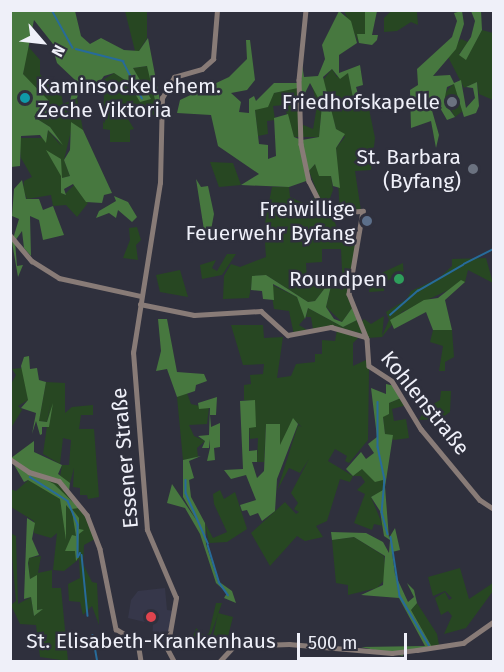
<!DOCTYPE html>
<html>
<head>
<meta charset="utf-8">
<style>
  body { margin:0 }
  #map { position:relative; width:504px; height:672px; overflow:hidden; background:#2f303d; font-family:"Fira Sans",sans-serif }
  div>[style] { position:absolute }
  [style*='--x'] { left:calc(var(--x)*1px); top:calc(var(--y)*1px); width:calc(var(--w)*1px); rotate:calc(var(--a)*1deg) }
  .built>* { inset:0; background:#36374a }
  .green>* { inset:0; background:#274722 }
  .forest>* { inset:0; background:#47783f }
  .stream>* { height:1.5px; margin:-0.75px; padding:0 0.75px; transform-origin:0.75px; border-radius:0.75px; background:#276b9a }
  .secondary>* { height:4.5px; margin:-2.25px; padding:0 2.25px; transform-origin:2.25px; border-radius:2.25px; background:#887b77 }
  .dots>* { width:16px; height:16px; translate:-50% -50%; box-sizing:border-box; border:3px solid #2f303d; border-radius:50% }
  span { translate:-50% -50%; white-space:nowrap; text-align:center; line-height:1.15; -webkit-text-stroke:5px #2f303d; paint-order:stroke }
  .poi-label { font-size:21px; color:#eff0f9 }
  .left { translate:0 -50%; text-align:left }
  .right { translate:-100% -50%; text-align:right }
  .street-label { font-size:21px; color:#eff0f9 }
  .frame { position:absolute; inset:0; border:12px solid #eff0f9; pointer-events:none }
  .north { position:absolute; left:12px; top:12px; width:60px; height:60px; -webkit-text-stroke:4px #2f303d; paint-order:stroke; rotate:118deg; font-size:16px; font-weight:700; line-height:24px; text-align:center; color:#eff0f9 }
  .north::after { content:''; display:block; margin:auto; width:21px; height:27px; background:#eff0f9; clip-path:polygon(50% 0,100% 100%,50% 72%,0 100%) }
  .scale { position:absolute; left:297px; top:633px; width:110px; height:27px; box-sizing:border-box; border:3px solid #eff0f9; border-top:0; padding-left:8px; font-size:18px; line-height:21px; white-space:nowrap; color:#eff0f9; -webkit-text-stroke:4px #2f303d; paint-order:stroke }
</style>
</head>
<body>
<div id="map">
  <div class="built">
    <i style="clip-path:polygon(165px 588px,167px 610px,175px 611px,167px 643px,152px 643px,153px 624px,128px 618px,131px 600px,138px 591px)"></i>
  </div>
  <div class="green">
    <i style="clip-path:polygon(125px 11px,147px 11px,147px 38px,139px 51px,135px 51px)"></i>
    <i style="clip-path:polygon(344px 11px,365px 11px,365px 34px,358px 35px,359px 43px)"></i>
    <i style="clip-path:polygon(391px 11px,417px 12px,418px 25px,411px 22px,397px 31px,384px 32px,384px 18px)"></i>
    <i style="clip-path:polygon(482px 30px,493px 33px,493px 100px,479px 94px,477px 82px,464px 88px,447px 55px,461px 39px,468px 42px,459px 54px,466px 59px)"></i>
    <i style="clip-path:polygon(27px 45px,40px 60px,40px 74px,50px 87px,60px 87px,63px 104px,77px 98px,83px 130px,71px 131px,64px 160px,70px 176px,62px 178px,64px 195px,74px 185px,88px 203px,77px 217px,66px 205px,53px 206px,51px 195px,27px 199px,23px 189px,24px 181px,32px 177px,21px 158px,19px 138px,47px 138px,48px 130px,61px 146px,50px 127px,34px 117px,37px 110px,42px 114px,44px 100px,23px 74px)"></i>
    <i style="clip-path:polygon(148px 66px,152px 89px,160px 101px,160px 117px,127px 107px,125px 114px,134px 129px,130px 130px,130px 142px,110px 142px,110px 130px,103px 129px,104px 92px,95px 89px,97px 84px,114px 73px,145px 92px,133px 68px)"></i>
    <i style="clip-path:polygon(332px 69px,337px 77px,348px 72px,355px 108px,369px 109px,375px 138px,371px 170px,355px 171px,361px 211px,340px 214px,336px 148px,345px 137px,336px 129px,323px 80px)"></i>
    <i style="clip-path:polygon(454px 83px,464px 110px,455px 117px,443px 95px)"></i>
    <i style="clip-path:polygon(312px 85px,322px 105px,319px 137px,294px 137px,284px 105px,273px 106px,275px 120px,267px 121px,268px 134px,258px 136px,255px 110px,274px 93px,299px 87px,301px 124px,313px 129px,317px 106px)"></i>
    <i style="clip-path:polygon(210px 162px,233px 163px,241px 185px,219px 187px)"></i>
    <i style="clip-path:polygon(315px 164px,331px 176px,333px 190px,325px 212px,309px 171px)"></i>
    <i style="clip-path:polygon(272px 187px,289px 187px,290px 197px,305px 204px,318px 195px,325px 215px,305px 218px,333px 217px,340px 237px,359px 244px,346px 284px,352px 308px,342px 322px,326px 307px,331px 286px,343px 290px,341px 249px,322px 249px,322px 262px,306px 263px,307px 281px,310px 276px,328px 284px,315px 301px,308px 302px,266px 275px,253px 276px,249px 298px,223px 299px,224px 276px,231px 264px,240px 267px,266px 257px,264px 228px)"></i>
    <i style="clip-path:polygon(137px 227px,141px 240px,136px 245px,138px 260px,123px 258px,130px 240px,129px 228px)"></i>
    <i style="clip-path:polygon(227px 254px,236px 254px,222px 275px,202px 279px,200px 265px,216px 260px,212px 268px,217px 271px)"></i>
    <i style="clip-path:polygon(486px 258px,493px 283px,468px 270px,465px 282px,402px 312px,382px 337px,367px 338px,360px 324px,364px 319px,371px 324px,384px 316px,382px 336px,389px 320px,386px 312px,407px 299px,411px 291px,439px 278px,452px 266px,452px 259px)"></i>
    <i style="clip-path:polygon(403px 263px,404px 279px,392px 277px,384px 284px,384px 291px,369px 292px,371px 278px)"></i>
    <i style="clip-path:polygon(180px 270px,188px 297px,160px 292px,156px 275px)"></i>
    <i style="clip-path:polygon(270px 284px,297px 297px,305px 318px,299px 325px,307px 330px,294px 335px,289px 311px,274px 309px)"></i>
    <i style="clip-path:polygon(308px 308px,343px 327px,357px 320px,363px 334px,334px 326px,313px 329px,311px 317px,306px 317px)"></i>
    <i style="clip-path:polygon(231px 325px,263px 325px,264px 338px,283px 337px,277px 378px,291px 376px,296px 364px,315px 362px,315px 354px,322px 354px,322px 340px,335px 341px,337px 330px,360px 336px,353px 343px,353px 366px,366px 360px,369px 369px,368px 440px,349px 463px,345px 461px,347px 456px,335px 449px,328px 461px,353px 476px,362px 468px,375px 481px,383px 479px,383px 491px,371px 497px,383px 526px,374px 524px,372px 530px,354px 523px,365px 494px,357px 490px,365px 482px,361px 476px,353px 476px,350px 482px,340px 479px,327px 521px,316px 526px,323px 537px,305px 541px,297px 536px,270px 566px,251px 533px,285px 502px,296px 514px,299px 512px,294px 509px,298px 503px,291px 493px,309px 459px,300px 473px,289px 468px,277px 491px,298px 425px,302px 427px,293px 419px,280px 446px,280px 424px,266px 424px,264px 462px,257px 462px,258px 438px,250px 439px,249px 428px,255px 401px,244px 400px,244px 385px,251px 384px,250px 375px,263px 374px,264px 364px,243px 365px)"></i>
    <i style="clip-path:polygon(433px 330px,452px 330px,454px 357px,445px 362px,445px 371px,439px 371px,443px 346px,430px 342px)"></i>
    <i style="clip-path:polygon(21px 368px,26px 371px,28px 400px,18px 406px,22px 410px,11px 428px,11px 384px,16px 375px,12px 369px)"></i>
    <i style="clip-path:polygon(46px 382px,65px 383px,65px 413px,72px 407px,93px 405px,93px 415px,81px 415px,79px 429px,94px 429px,99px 497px,88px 499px,87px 495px,80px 495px,80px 488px,73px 487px,74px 468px,70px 483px,60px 477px,62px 465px,69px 465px,71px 440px,63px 438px,60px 464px,43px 454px,50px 404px,47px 422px,39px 421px)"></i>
    <i style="clip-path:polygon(441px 391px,451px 391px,450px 412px,440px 419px,419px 420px,425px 409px,440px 400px)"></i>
    <i style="clip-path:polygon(187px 393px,191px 404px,209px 408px,207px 424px,189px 425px,194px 436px,205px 441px,197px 448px,198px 457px,183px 460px,177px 397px)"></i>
    <i style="clip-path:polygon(401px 398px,407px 405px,392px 409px,394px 421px,406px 419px,409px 438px,394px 440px,385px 434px,383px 416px,389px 414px,389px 403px)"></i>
    <i style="clip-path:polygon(34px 475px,57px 480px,85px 514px,95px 539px,84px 545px,83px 564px,92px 582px,97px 583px,99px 625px,92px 606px,83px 615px,80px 602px,69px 601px,68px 584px,80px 578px,79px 559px,64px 571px,53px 570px,57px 533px,51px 538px,34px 533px,34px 521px,11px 507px,10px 489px,16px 491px)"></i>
    <i style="clip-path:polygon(220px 490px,224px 499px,235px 492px,247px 529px,227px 542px,209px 543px,205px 523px,213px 538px,227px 532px,214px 504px,213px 494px)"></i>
    <i style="clip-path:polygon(10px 533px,16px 536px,18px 604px,31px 597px,34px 616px,42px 609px,37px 610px,37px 576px,30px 579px,28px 558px,41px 556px,38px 573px,52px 570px,52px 588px,61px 588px,68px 661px,40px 657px,36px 625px,20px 624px,11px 605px,16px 601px)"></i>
    <i style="clip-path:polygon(354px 537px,384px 556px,386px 578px,377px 588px,348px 595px,348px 585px,336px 583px,332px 540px)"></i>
    <i style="clip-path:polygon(460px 568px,469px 599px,493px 583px,493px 591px,466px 628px,444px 634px,452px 616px,448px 611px,441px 615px,435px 598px,445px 592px,449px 600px,452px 598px,445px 591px,433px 596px,428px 577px)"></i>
    <i style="clip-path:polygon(216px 603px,222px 603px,210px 637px,214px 647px,191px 642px,196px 628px,205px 636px,209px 633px)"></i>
    <i style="clip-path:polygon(417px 603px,437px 634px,439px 645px,432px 647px,411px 610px)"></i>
    <i style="clip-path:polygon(218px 613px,233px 617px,227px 640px,222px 644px,213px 637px,217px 637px,213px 636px)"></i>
  </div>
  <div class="forest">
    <i style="clip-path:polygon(11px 11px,75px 11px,81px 36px,90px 44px,101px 38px,124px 50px,139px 51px,148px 38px,160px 101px,155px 100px,147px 66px,133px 68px,151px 99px,140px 102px,128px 82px,114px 73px,104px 76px,95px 89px,81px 85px,77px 98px,70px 101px,75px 80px,57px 63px,55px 56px,63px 55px,64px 47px,53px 44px,34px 20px,23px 74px,49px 101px,42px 105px,52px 116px,37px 111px,34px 117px,50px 127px,63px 145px,48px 130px,46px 143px,40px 135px,21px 136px,20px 166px,11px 167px)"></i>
    <i style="clip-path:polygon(evenodd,339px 11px,351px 21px,357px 43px,339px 55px,339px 73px,360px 65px,363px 85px,356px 87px,362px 108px,355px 108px,348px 73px,340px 79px,332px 69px,323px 77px,336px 129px,345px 134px,336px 148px,340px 188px,333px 186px,331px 176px,319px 176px,315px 164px,308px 172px,309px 180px,289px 187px,241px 185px,259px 174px,218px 146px,211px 115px,177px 113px,180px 100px,229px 77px,247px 59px,246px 40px,250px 40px,255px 80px,247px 90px,231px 93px,241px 102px,239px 112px,249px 113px,249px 99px,254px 96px,256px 101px,274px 83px,299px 83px,302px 64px,304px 77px,318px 76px,325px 59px,322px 45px,339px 11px,310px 83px,322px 105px,319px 137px,302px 140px,301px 101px,310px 83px,339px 11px,298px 88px,299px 139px,294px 137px,288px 114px,274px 118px,276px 156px,268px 159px,268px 145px,259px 144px,255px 110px,268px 107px,274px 93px,298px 88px)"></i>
    <i style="clip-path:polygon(365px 11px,377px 11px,372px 35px,378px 35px,377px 40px,372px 45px,359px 43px,357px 34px,365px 34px)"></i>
    <i style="clip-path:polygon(462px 11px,464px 24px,456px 49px,433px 76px,450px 75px,454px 83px,461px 80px,466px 108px,475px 98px,473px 88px,466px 87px,477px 82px,479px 106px,476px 113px,464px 117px,454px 84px,447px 87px,444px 102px,455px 117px,447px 120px,439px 106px,431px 107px,439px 135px,436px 148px,431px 121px,411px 128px,410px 90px,418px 85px,417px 69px,452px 37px,457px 21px,454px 13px)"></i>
    <i style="clip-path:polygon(471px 11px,481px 11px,482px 30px,466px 60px,459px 55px,471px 37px,475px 21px)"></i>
    <i style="clip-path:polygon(71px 122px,83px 130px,112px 193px,104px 195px,102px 203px,86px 202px,73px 184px,64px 189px,66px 195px,61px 193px,61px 176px,46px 150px,61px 159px,62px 178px,70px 176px,64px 160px,70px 150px)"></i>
    <i style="clip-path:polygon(196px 179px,201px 187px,208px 186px,214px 214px,211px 230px,204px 230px)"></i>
    <i style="clip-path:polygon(22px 180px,26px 199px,39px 199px,43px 210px,53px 206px,64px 235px,43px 240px,39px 220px,30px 216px,31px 256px,24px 248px,22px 231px,15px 241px,17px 266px,23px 265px,18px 277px,12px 242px,19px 219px,12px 216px,14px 189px)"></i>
    <i style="clip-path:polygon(114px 196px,128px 202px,137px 217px,132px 222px,118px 210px,116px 218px,109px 213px,96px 218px,99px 211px,116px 201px)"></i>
    <i style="clip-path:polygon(266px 275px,308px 302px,315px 301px,328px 284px,331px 286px,326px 307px,334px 319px,342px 322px,352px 308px,357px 320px,343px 327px,308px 308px,305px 319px,297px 297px,273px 284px,274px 300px,263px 299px,262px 291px,251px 290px,252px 276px)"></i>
    <i style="clip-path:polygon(461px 280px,465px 282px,445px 300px,452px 330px,433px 330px,426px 312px,394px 329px,390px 320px,424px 300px,438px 298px)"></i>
    <i style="clip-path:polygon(158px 319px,167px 319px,177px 372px,204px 374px,207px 381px,196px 385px,195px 391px,177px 397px,167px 369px,156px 371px,161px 351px)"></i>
    <i style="clip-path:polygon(29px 356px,30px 369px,37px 368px,39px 380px,46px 382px,39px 421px,47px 422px,53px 403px,49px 427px,42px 427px,42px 434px,40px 435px,36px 421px,32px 434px,36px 413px,21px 408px,28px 400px,21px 366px,24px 357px)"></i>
    <i style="clip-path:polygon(386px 384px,395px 386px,401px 398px,389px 403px,389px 414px,383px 417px,385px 434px,393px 435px,385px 487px,389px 538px,395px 528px,400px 550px,392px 552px,395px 574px,408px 602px,414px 597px,407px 583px,414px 590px,417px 603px,411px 610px,432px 647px,402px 652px,403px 656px,361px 647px,425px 646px,399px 598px,361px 595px,383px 585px,385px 556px,354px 537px,332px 540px,331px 532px,366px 533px,383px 542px,389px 553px,390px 540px,384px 536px,380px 511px,371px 497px,383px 490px,383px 480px,375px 482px,362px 469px,353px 476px,346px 469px,361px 452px,366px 459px,374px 453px,368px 444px,377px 437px,371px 388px,386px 394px)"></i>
    <i style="clip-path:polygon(217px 397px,216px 415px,210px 415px,211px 427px,220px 423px,220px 447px,214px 448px,215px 460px,207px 461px,210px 448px,209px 439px,209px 448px,202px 448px,205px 441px,198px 436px,209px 435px,210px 408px,199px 409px,198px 403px)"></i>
    <i style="clip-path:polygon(255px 400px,256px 427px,249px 428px,249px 451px,257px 450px,257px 462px,252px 462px,257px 478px,264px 471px,266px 424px,280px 424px,280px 445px,293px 418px,298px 424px,277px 479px,275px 511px,262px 521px,258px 513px,250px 516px,247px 510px,242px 511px,240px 505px,256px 500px,246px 475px,231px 479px,224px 470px,243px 469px,240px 401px)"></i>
    <i style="clip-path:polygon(34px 441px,34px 452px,62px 465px,58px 474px,70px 483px,69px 491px,57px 479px,33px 473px,11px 458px)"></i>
    <i style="clip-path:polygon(201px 456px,189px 461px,194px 478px,189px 480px,191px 497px,205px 523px,206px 544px,218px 581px,232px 591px,236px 603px,224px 598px,227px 593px,216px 583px,200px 534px,185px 508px,167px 503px,172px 484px,197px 521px,183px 497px,183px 460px)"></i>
    <i style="clip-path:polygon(13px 463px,54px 484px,79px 508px,72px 509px,79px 518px,79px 529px,84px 530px,79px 534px,78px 558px,76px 561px,75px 551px,65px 551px,72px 535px,76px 536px,72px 512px,66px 505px,66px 540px,60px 499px,28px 480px,24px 482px)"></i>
    <i style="clip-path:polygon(27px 518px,35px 523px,32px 539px,39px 555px,29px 558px,28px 563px,30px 579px,37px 575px,37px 610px,43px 609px,34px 616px,31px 597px,24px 599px)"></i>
  </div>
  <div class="stream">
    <i style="--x:52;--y:10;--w:43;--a:61.1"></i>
    <i style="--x:76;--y:49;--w:49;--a:14.3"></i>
    <i style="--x:123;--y:61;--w:42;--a:62.8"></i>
    <i style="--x:464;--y:264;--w:34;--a:-27"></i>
    <i style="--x:390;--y:315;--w:37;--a:-41"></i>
    <i style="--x:418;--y:291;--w:52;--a:-30"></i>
    <i style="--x:378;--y:402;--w:45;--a:90"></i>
    <i style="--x:378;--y:447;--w:33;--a:78"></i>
    <i style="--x:385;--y:479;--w:33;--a:95"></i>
    <i style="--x:382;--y:512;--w:23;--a:75"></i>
    <i style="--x:30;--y:477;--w:45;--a:32.3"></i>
    <i style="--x:68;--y:501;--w:26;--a:67"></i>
    <i style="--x:78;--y:525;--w:32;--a:90"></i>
    <i style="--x:78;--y:557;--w:4;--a:-63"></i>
    <i style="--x:186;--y:480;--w:13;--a:90"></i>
    <i style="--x:186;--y:493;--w:55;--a:66.3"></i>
    <i style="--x:391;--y:537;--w:60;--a:81.3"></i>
    <i style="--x:400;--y:596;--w:57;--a:59.4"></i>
    <i style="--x:208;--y:545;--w:39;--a:73"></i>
    <i style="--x:219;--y:582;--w:16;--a:55"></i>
    <i style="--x:82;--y:555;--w:61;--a:84.4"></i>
    <i style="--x:93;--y:635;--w:27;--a:80"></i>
  </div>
  <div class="secondary">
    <i style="--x:306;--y:10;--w:70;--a:95.7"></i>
    <i style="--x:299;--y:80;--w:64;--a:88.2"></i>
    <i style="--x:301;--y:144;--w:38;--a:78"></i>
    <i style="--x:309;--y:181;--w:37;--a:63"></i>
    <i style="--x:326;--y:214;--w:37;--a:-5"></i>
    <i style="--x:363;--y:211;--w:84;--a:99.6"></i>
    <i style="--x:349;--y:294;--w:48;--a:68.2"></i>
    <i style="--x:367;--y:339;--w:27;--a:86"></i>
    <i style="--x:369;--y:366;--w:27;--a:33"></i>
    <i style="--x:392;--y:381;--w:56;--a:58.9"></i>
    <i style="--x:421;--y:429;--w:92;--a:50.3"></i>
    <i style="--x:480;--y:500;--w:17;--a:33"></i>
    <i style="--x:10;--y:235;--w:34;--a:50"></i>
    <i style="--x:32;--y:261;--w:32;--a:32"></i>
    <i style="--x:59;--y:278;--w:84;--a:12.4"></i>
    <i style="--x:140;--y:304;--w:55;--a:11.5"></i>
    <i style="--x:194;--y:315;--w:67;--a:-3.4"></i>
    <i style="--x:261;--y:311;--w:36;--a:42"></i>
    <i style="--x:288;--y:335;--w:44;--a:-10.5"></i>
    <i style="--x:331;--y:327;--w:36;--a:16"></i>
    <i style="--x:10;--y:459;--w:23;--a:34"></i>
    <i style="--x:29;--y:472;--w:31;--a:17"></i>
    <i style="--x:59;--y:481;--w:44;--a:50.5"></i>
    <i style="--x:87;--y:515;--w:36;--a:69"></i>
    <i style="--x:100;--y:549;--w:82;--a:78.7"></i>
    <i style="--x:116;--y:629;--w:26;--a:31"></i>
    <i style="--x:138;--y:642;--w:20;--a:81"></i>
    <i style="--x:174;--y:662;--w:15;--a:-118"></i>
    <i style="--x:167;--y:649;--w:52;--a:-80"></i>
    <i style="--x:176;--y:598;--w:74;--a:-113.1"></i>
    <i style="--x:147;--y:530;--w:178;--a:-94.5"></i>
    <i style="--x:133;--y:353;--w:172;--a:-81"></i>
    <i style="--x:160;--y:183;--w:85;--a:-88.7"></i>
    <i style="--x:162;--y:98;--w:24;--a:-60"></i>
    <i style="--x:174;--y:77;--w:29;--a:-16"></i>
    <i style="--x:202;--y:69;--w:15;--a:-42"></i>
    <i style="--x:213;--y:59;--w:49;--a:-85.3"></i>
    <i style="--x:219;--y:662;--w:22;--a:-47"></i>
    <i style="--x:234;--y:646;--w:55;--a:-2.1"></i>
    <i style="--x:289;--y:644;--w:103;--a:5"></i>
    <i style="--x:392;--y:653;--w:25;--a:-7"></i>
    <i style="--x:417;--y:650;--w:47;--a:-8.7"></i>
    <i style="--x:463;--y:643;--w:38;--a:-35"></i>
  </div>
  <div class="dots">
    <i style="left:25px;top:98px;background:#0f9aa8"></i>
    <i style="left:452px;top:102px;background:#6b7280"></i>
    <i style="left:473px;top:169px;background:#6b7280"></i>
    <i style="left:367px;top:221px;background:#5c6f8a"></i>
    <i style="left:399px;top:279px;background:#2e9e5b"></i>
    <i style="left:151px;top:617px;background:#e0444e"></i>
  </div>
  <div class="poi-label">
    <span class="left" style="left:37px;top:98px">Kaminsockel ehem.<br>Zeche Viktoria</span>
    <span class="right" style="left:440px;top:102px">Friedhofskapelle</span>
    <span class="right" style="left:461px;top:169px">St. Barbara<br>(Byfang)</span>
    <span class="right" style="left:355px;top:221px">Freiwillige<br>Feuerwehr Byfang</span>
    <span class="right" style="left:387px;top:279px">Roundpen</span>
    <span style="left:151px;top:641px">St. Elisabeth-Krankenhaus</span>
  </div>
  <div class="street-label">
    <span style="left:425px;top:403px;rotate:51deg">Kohlenstraße</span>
    <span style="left:125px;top:458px;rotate:-95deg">Essener Straße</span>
  </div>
  <div class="frame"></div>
  <div class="north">N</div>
  <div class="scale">500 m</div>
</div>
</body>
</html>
